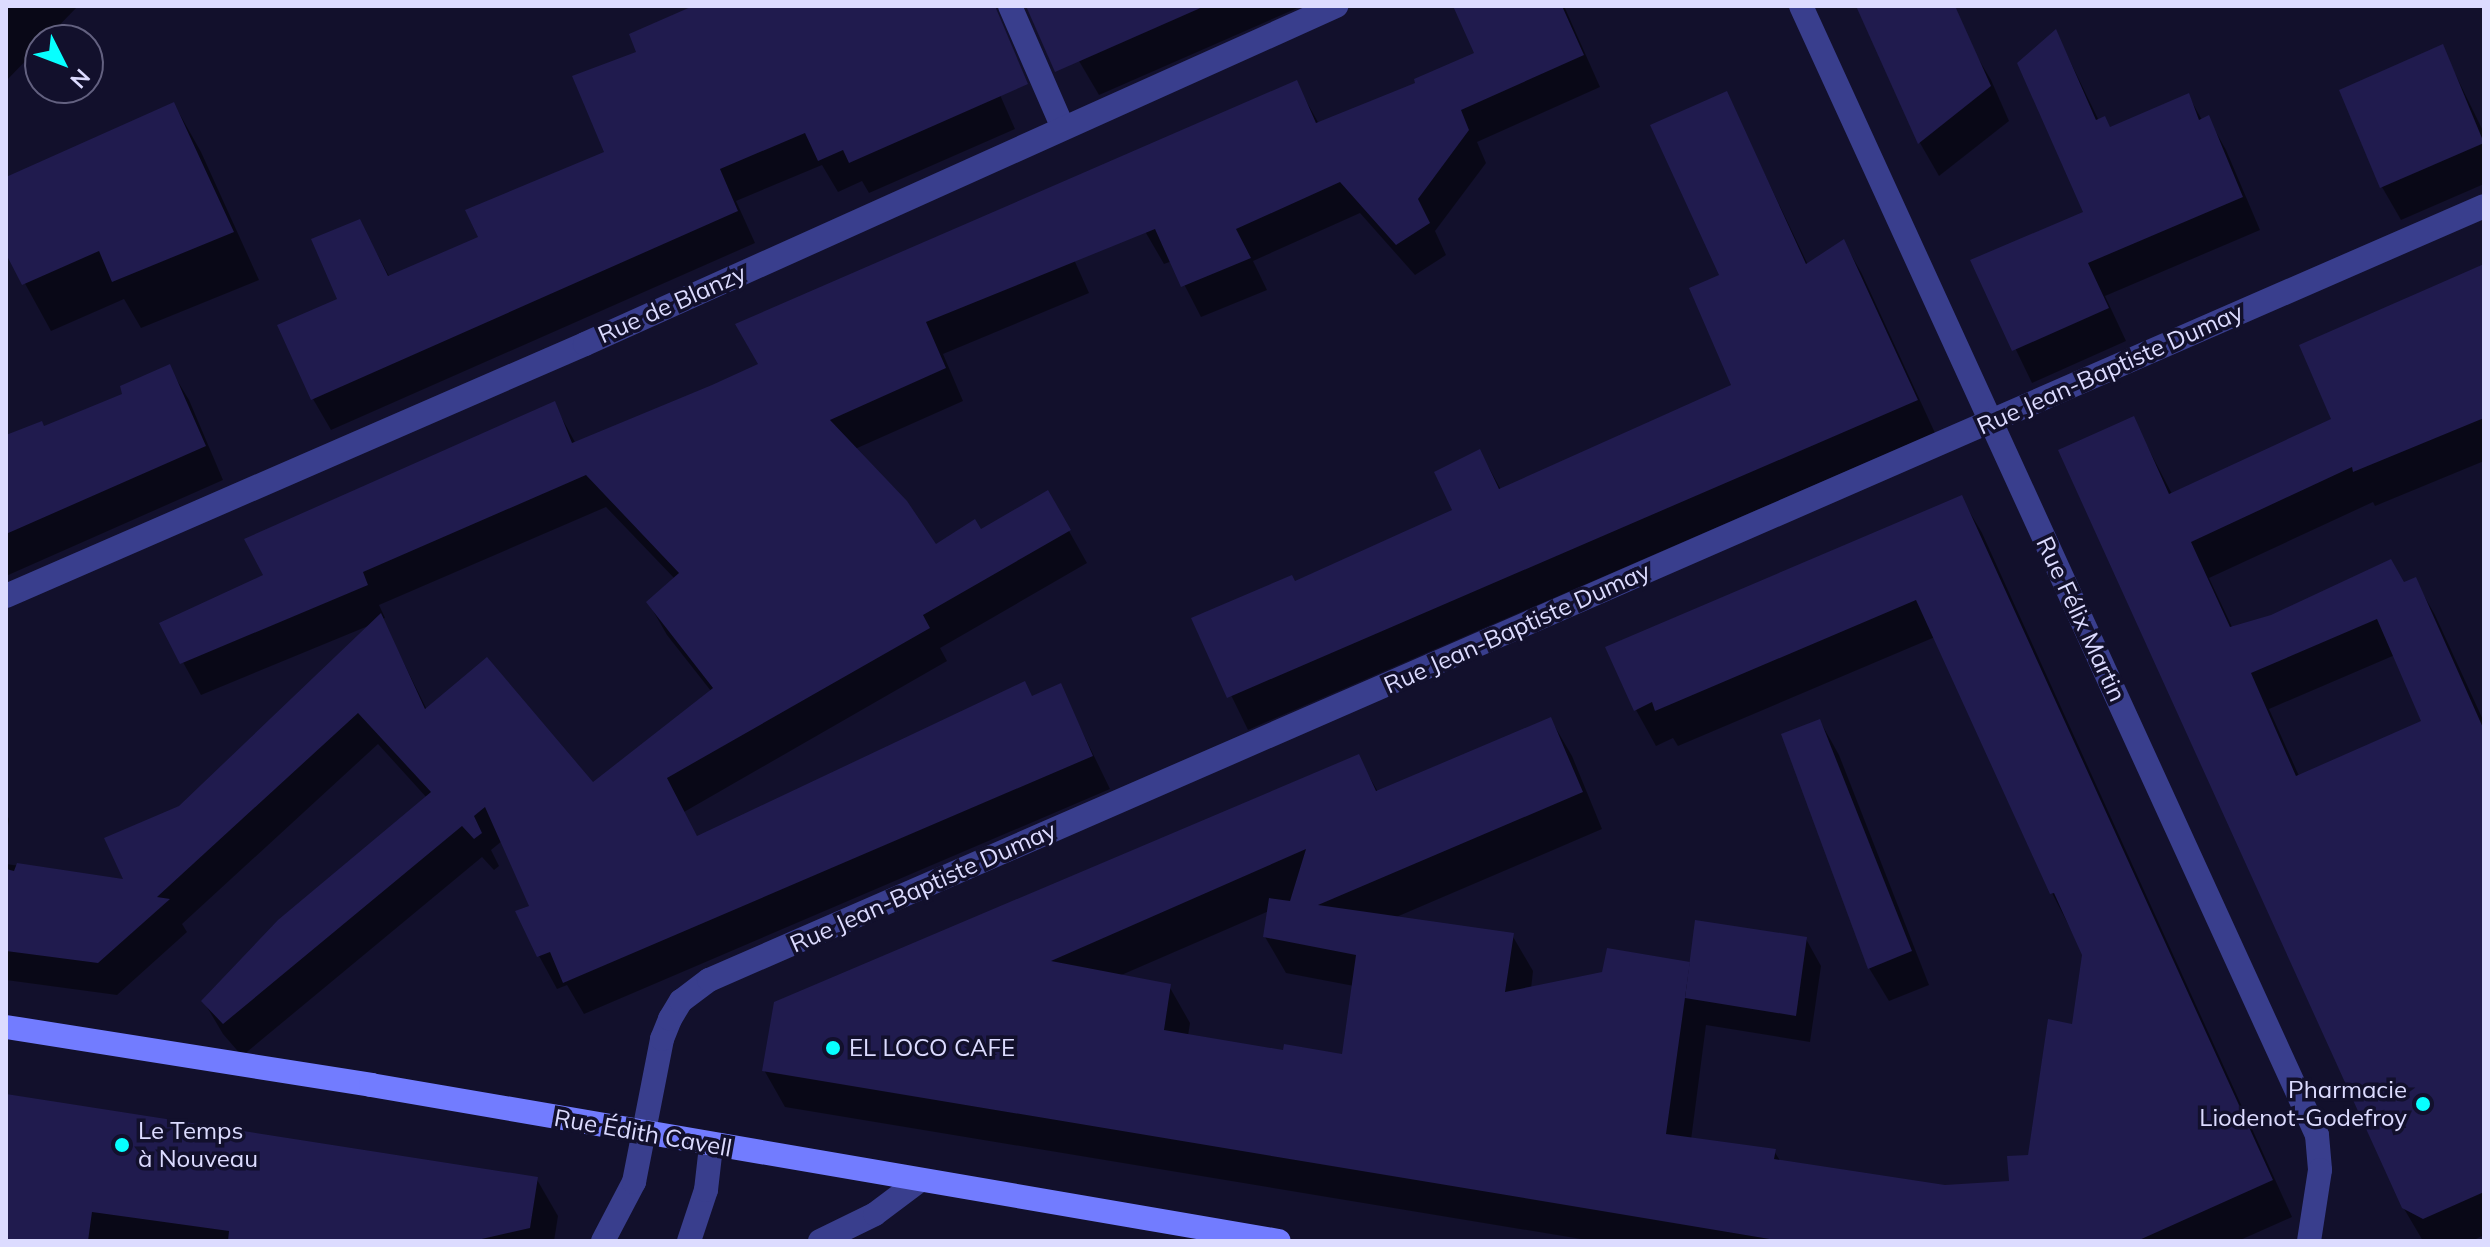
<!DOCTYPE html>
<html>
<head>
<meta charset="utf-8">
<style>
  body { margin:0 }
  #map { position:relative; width:2490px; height:1247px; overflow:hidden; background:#12102c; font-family:Mulish,sans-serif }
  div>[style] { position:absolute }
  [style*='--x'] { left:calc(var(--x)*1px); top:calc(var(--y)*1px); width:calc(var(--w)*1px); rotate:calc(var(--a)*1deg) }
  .shadow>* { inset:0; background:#0007 }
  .building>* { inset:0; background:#201b4e }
  .street>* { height:24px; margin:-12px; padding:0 12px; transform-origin:12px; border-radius:12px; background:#393e8d }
  .secondary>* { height:24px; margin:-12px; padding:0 12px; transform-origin:12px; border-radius:12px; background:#727cff }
  .dots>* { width:22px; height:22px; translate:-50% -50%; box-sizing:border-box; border:4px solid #12102c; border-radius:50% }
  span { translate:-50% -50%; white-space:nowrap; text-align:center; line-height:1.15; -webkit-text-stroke:7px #12102c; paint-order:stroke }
  .street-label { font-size:24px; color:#dcdbff }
  .poi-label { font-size:24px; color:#dcdbff }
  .left { translate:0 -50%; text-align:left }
  .right { translate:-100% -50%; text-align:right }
  .frame { position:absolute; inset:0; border:8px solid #dcdbff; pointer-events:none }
  .north { position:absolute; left:24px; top:24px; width:80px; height:80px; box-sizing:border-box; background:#12102c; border:2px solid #636180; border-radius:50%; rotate:132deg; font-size:22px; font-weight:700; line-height:32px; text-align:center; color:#dcdbff }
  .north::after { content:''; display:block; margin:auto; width:28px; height:36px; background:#07ffff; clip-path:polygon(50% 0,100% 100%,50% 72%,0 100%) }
</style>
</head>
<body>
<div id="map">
  <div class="shadow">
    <i style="clip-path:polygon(6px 6px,78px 6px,45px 40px,40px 40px,40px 46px,6px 81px)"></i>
    <i style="clip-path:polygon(687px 6px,961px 6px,1015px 129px,869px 193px,862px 181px,838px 192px,822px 165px,736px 201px,755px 243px,331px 430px,313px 399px,360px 222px,390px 278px,480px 238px,607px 153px,639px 53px,689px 10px)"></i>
    <i style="clip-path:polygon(1058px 6px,1302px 6px,1099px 95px,1079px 61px)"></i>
    <i style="clip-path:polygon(1475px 6px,1564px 6px,1600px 87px,1477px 142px,1486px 163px,1435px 231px,1446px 255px,1415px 275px,1360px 213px,1253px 261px,1267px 290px,1201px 317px,1172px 261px,1164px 264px,1146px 233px,1118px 161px,1296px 83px,1319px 124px,1418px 84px,1477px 54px)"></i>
    <i style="clip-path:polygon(1858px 6px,1947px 6px,1991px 80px,2009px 121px,1939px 176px,1920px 143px)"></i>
    <i style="clip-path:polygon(2056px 32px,2099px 121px,2111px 129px,2188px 95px,2202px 120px,2208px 118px,2226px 150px,2260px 230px,2105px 296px,2126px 341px,2032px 383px,1973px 261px,2086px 213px)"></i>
    <i style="clip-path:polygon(2442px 47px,2484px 133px,2484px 184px,2401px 220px,2382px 187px)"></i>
    <i style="clip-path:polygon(1726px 93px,1808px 265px,1844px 242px,1862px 274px,1935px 433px,1248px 730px,1194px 619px,1295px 584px,1454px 511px,1480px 451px,1501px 490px,1733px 386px,1721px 276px)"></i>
    <i style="clip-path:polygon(174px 104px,201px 152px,259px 280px,141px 328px,124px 299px,51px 331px,6px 249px,6px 180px)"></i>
    <i style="clip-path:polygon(evenodd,1059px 226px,1089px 293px,943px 354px,963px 401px,855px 449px,936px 546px,981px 532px,1047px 492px,1087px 563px,940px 648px,947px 661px,684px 812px,697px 838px,1060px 686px,1110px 789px,584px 1014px,567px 985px,557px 989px,539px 956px,518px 912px,531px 907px,502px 841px,491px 850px,499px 866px,494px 870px,482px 857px,242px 1056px,223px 1034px,204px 1002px,427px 798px,378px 744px,182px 924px,187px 932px,117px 995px,6px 980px,6px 864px,126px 881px,180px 807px,373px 624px,201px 695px,162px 624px,266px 576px,554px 404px,576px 444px,761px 365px,1059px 226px,606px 507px,675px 579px,648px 602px,667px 635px,711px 691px,593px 785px,427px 710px,382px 619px,385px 618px,379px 605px,606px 507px)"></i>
    <i style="clip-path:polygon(evenodd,2484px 267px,2484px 461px,2375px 506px,2373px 502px,2209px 578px,2233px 629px,2415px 580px,2435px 615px,2484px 722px,2484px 1235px,2472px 1241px,2423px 1241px,2403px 1207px,2133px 419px,2172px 494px,2333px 420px,2484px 267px,2395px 655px,2424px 722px,2299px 776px,2269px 709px,2395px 655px)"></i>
    <i style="clip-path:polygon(169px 367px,189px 400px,223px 480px,6px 576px,6px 438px,44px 428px,124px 395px)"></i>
    <i style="clip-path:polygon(evenodd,1961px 497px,1982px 533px,2292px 1217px,2238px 1241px,1593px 1241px,785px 1107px,764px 1070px,1358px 757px,1378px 792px,1551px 720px,1572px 756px,1602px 829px,1394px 918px,1512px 935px,1533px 971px,1531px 989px,1692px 964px,1806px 939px,1821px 966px,1810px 1042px,1706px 1025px,1691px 1140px,1774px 1151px,1781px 1162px,1945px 1187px,2011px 1183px,2030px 1157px,2074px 1026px,2084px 955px,2052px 893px,1935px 637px,1678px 746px,1673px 738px,1656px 746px,1636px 710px,1961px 497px,1269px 911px,1265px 937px,1286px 973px,1354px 986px,1343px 1056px,1285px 1052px,1188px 1036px,1190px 1023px,1169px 986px,1119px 976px,1269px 911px)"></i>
    <i style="clip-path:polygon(1820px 721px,1839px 755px,1929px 985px,1889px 1001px,1869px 968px)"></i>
    <i style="clip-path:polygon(6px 813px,9px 819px,6px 842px)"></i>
    <i style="clip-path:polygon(6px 1096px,536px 1178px,558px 1216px,554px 1241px,6px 1241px)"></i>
  </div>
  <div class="building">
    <i style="clip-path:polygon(693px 6px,995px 6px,1028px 84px,849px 163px,843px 150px,818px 161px,805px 133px,720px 169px,738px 211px,311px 400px,277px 325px,337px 299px,311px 239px,360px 219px,388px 276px,478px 237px,465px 210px,604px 152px,572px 76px,636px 52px,629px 34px)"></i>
    <i style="clip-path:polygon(1026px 6px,1205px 6px,1055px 72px)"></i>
    <i style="clip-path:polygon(1453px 6px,1562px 6px,1584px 55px,1461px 110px,1469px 130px,1418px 199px,1430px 223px,1396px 245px,1340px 182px,1236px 229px,1251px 258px,1181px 287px,1155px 229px,926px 322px,946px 368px,830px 420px,907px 501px,936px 544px,975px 519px,981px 529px,1048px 490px,1071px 530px,923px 615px,930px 628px,667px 778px,697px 836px,1025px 681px,1032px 696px,1061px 683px,1093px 756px,563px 983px,550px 952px,537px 957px,515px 911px,529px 906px,485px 807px,474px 816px,482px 833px,474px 839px,462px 826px,223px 1024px,201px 1001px,278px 920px,431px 792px,358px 713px,157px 897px,170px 899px,98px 963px,6px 951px,6px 869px,14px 871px,17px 863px,123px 879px,104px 838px,179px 806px,381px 613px,425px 709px,487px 657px,593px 782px,713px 688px,646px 602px,679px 573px,586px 475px,363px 572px,368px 585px,180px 664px,159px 623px,263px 575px,244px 539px,555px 401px,572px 443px,712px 385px,758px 364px,735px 324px,1297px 80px,1316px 123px,1415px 83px,1414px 79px,1474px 53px)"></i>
    <i style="clip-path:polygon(1856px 6px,1955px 6px,1991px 86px,1918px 144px)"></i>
    <i style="clip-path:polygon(2056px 29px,2096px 120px,2105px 116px,2110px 127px,2189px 93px,2199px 120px,2209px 115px,2243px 197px,2088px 263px,2109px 308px,2012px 351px,1970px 260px,2083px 212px,2017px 63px)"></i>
    <i style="clip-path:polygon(2443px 44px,2484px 143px,2380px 188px,2339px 90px)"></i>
    <i style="clip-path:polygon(1727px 91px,1806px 264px,1844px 239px,1918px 400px,1227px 698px,1191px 618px,1292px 575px,1295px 581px,1452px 510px,1434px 472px,1480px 449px,1499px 489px,1731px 385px,1689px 288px,1719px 275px,1650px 125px)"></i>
    <i style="clip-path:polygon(174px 102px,234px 232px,112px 282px,99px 251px,22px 285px,6px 254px,6px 177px)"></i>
    <i style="clip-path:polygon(evenodd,2484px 264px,2484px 418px,2353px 472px,2352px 467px,2191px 542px,2230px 627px,2271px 615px,2391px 559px,2404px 582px,2416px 577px,2484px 730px,2484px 1192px,2423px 1219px,2402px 1208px,2058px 450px,2134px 416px,2169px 494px,2331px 419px,2299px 345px,2484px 264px,2377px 619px,2421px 721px,2296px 776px,2251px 673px,2377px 619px)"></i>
    <i style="clip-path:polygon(170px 364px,206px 446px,6px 534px,6px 435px,42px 421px,44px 426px,122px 394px,120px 386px)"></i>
    <i style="clip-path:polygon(evenodd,1962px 495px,2273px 1180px,2137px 1241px,1782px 1241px,762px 1071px,774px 1002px,1359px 754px,1376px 791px,1551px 717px,1583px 792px,1318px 905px,1514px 933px,1505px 992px,1602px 972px,1607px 948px,1690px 962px,1666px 1134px,1776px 1149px,1774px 1159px,1945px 1185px,2009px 1181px,2007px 1156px,2028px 1155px,2048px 1019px,2072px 1024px,2082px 955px,2054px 893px,2050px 894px,1916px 600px,1655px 711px,1652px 702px,1634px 711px,1605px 647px,1962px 495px,1306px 849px,1290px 901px,1269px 898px,1263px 937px,1356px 955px,1342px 1054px,1284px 1044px,1283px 1050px,1164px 1030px,1171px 984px,1051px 961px,1306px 849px)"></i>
    <i style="clip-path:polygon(1820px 719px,1912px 951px,1868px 969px,1781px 734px)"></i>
    <i style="clip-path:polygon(1695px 920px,1807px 937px,1796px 1016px,1685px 998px)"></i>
    <i style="clip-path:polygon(6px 1094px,538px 1177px,530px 1228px,473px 1241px,228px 1241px,229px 1231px,92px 1212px,88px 1241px,6px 1241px)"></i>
  </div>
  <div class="street">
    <i style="--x:1010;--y:6;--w:133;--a:66.5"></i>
    <i style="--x:1801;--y:6;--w:1241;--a:65.44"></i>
    <i style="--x:2317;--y:1135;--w:35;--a:85"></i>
    <i style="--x:2320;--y:1170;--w:72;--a:98.8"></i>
    <i style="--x:6;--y:596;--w:631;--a:-23.52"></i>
    <i style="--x:585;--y:344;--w:824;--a:-24.23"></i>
    <i style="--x:603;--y:1241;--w:67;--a:-62.3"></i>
    <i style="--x:634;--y:1182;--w:146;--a:-78.9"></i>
    <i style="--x:662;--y:1039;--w:22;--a:-68"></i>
    <i style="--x:670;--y:1019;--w:21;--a:-59"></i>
    <i style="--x:681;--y:1001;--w:35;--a:-37"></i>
    <i style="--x:709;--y:980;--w:1936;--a:-23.56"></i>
    <i style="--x:689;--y:1241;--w:54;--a:-71.6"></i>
    <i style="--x:706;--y:1190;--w:44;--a:-83.5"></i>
    <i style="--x:820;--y:1241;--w:61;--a:-26.1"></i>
    <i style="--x:875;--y:1214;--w:55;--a:-36.9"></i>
  </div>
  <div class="secondary">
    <i style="--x:6;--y:1027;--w:370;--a:9"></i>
    <i style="--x:371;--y:1085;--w:921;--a:9.75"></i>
  </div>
  <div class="dots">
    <i style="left:833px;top:1048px;background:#07ffff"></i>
    <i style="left:2423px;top:1104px;background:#07ffff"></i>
    <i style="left:122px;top:1145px;background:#07ffff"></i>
  </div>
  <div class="street-label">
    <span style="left:672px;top:304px;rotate:-24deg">Rue de Blanzy</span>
    <span style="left:2110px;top:369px;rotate:-24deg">Rue Jean-Baptiste Dumay</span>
    <span style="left:2081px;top:619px;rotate:65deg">Rue Félix Martin</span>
    <span style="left:1517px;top:628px;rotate:-24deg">Rue Jean-Baptiste Dumay</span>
    <span style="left:923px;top:887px;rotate:-24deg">Rue Jean-Baptiste Dumay</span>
    <span style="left:643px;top:1133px;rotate:10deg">Rue Édith Cavell</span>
  </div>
  <div class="poi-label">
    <span class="left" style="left:849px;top:1048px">EL LOCO CAFE</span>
    <span class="right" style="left:2407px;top:1104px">Pharmacie<br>Liodenot-Godefroy</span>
    <span class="left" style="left:138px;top:1145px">Le Temps<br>à Nouveau</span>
  </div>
  <div class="frame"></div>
  <div class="north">N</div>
</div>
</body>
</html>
